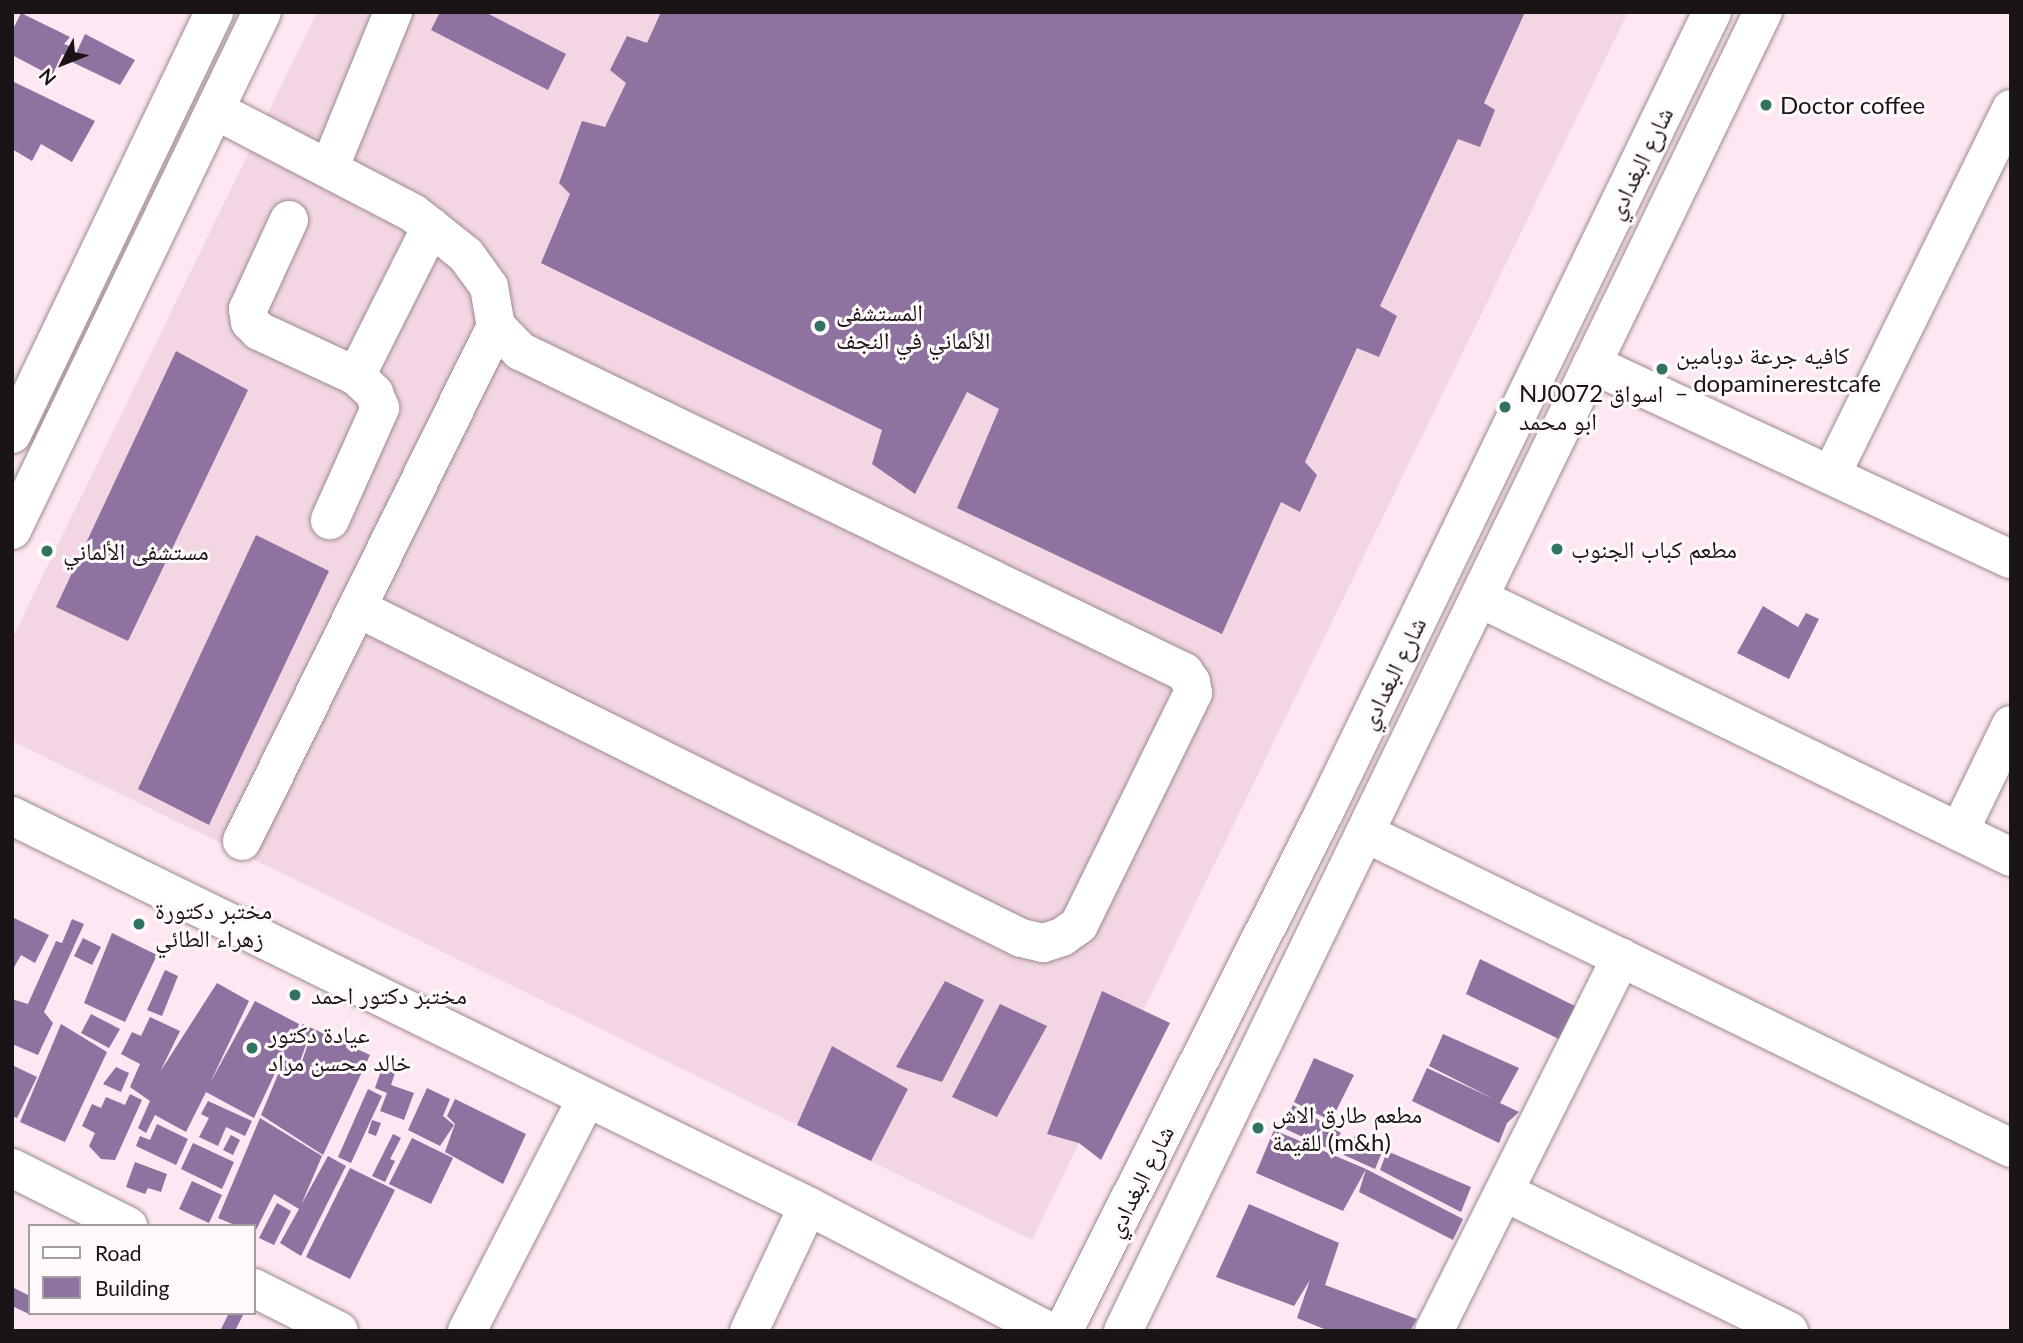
<!DOCTYPE html>
<html>
<head>
<meta charset="utf-8">
<style>
  body { margin:0 }
  #map { position:relative; width:2023px; height:1343px; overflow:hidden; background:#fde7f2; font-family:Lato,"Noto Naskh Arabic",sans-serif }
  div>[style] { position:absolute }
  [style*='--x'] { left:calc(var(--x)*1px); top:calc(var(--y)*1px); width:calc(var(--w)*1px); rotate:calc(var(--a)*1deg) }
  .built>* { inset:0; background:#f2d6e3 }
  .building>* { inset:0; background:#8e729f }
  .roads { filter:drop-shadow(0 0 2px #9d8a93) drop-shadow(0 0 2px #9d8a93) }
  .minor>* { height:38px; margin:-19px; padding:0 19px; transform-origin:19px; border-radius:19px; background:#fff }
  .dots>* { width:19px; height:19px; translate:-50% -50%; box-sizing:border-box; border:4px solid #fefafc; border-radius:50% }
  span { translate:-50% -50%; white-space:nowrap; text-align:center; line-height:1.15; -webkit-text-stroke:6px #fefafc; paint-order:stroke }
  .poi-label { font-size:24px; color:#1b1417 }
  .left { translate:0 -50%; text-align:left }
  .street-label { font-size:24px; color:#1b1417 }
  .frame { position:absolute; inset:0; border:14px solid #1b1417; pointer-events:none }
  .legend { position:absolute; left:28px; top:1224px; width:228px; height:91px; box-sizing:border-box; background:#fefafc; border:2px solid #a39ea0; margin:0; padding:9px 12px; list-style:none; font-size:21px; color:#1b1417 }
  .legend li { display:flex; align-items:center; gap:14px; height:35px }
  .legend b { width:35px; border:2px solid #a39ea0 }
  .north { position:absolute; left:28px; top:28px; width:70px; height:70px; -webkit-text-stroke:5px #fefafc; paint-order:stroke; rotate:228deg; font-size:19px; font-weight:700; line-height:28px; text-align:center; color:#1b1417 }
  .north::after { content:''; display:block; margin:auto; width:24px; height:32px; background:#1b1417; clip-path:polygon(50% 0,100% 100%,50% 72%,0 100%) }
</style>
</head>
<body>
<div id="map">
  <div class="built">
    <i style="clip-path:polygon(317px 12px,1628px 12px,1032px 1240px,12px 741px,12px 639px)"></i>
  </div>
  <div class="building">
    <i style="clip-path:polygon(440px 12px,485px 12px,566px 54px,548px 90px,431px 30px)"></i>
    <i style="clip-path:polygon(661px 12px,1525px 12px,1484px 103px,1495px 110px,1480px 147px,1458px 139px,1380px 306px,1397px 316px,1379px 357px,1357px 348px,1305px 462px,1317px 475px,1300px 512px,1281px 502px,1222px 634px,957px 508px,999px 409px,967px 392px,915px 494px,872px 464px,882px 430px,541px 263px,570px 194px,559px 183px,582px 121px,605px 127px,626px 83px,610px 70px,627px 36px,647px 43px)"></i>
    <i style="clip-path:polygon(21px 13px,70px 37px,64px 44px,72px 47px,67px 56px,62px 54px,52px 76px,12px 55px,12px 31px)"></i>
    <i style="clip-path:polygon(85px 34px,135px 60px,120px 85px,72px 62px)"></i>
    <i style="clip-path:polygon(12px 81px,95px 121px,72px 162px,41px 144px,32px 161px,12px 149px)"></i>
    <i style="clip-path:polygon(176px 351px,248px 390px,128px 641px,56px 607px)"></i>
    <i style="clip-path:polygon(256px 535px,329px 571px,209px 825px,138px 789px)"></i>
    <i style="clip-path:polygon(1763px 606px,1798px 627px,1806px 613px,1819px 619px,1789px 679px,1737px 653px)"></i>
    <i style="clip-path:polygon(12px 917px,49px 935px,35px 963px,21px 955px,12px 971px)"></i>
    <i style="clip-path:polygon(72px 919px,84px 924px,44px 1012px,53px 1023px,38px 1055px,12px 1044px,12px 999px,28px 1004px,56px 941px,62px 943px)"></i>
    <i style="clip-path:polygon(112px 933px,157px 955px,125px 1022px,84px 1003px)"></i>
    <i style="clip-path:polygon(83px 938px,101px 947px,92px 965px,74px 956px)"></i>
    <i style="clip-path:polygon(1480px 959px,1581px 1009px,1563px 1041px,1466px 994px)"></i>
    <i style="clip-path:polygon(165px 970px,178px 976px,162px 1016px,147px 1010px)"></i>
    <i style="clip-path:polygon(945px 981px,984px 1000px,942px 1082px,896px 1067px)"></i>
    <i style="clip-path:polygon(217px 983px,249px 1001px,210px 1083px,255px 1001px,299px 1024px,295px 1036px,307px 1042px,299px 1064px,283px 1056px,254px 1118px,206px 1092px,186px 1132px,155px 1115px,146px 1133px,138px 1128px,150px 1101px,130px 1087px,140px 1064px,121px 1054px,132px 1032px,141px 1036px,150px 1017px,180px 1031px,160px 1072px)"></i>
    <i style="clip-path:polygon(1102px 991px,1170px 1023px,1101px 1160px,1079px 1143px,1047px 1134px)"></i>
    <i style="clip-path:polygon(1000px 1004px,1047px 1026px,997px 1117px,952px 1097px)"></i>
    <i style="clip-path:polygon(91px 1014px,120px 1029px,109px 1048px,81px 1033px)"></i>
    <i style="clip-path:polygon(61px 1024px,107px 1052px,65px 1142px,20px 1122px)"></i>
    <i style="clip-path:polygon(303px 1024px,370px 1055px,323px 1155px,261px 1115px,284px 1060px,300px 1067px,309px 1041px,297px 1034px)"></i>
    <i style="clip-path:polygon(1443px 1034px,1519px 1068px,1500px 1103px,1519px 1112px,1507px 1123px,1499px 1143px,1412px 1101px,1427px 1068px,1494px 1099px,1429px 1066px)"></i>
    <i style="clip-path:polygon(832px 1046px,908px 1089px,871px 1161px,797px 1125px)"></i>
    <i style="clip-path:polygon(1314px 1058px,1354px 1075px,1331px 1121px,1294px 1102px)"></i>
    <i style="clip-path:polygon(12px 1065px,37px 1077px,17px 1118px,12px 1116px)"></i>
    <i style="clip-path:polygon(116px 1067px,129px 1073px,121px 1092px,103px 1084px)"></i>
    <i style="clip-path:polygon(382px 1068px,395px 1073px,391px 1085px,414px 1093px,404px 1120px,380px 1111px,387px 1093px,375px 1088px)"></i>
    <i style="clip-path:polygon(427px 1088px,450px 1099px,443px 1116px,454px 1125px,440px 1146px,408px 1130px)"></i>
    <i style="clip-path:polygon(368px 1089px,382px 1096px,351px 1163px,338px 1157px)"></i>
    <i style="clip-path:polygon(130px 1094px,142px 1100px,115px 1160px,101px 1159px,89px 1146px,95px 1133px,82px 1126px,92px 1104px,101px 1108px,106px 1097px,125px 1105px)"></i>
    <i style="clip-path:polygon(455px 1099px,526px 1134px,503px 1184px,445px 1152px,456px 1121px,455px 1124px,447px 1116px)"></i>
    <i style="clip-path:polygon(208px 1101px,252px 1121px,245px 1136px,226px 1127px,218px 1146px,199px 1137px,209px 1118px,201px 1114px)"></i>
    <i style="clip-path:polygon(1293px 1105px,1341px 1133px,1329px 1149px,1281px 1127px)"></i>
    <i style="clip-path:polygon(260px 1118px,322px 1156px,301px 1205px,328px 1156px,346px 1166px,301px 1256px,280px 1243px,299px 1209px,274px 1194px,254px 1234px,254px 1226px,237px 1226px,218px 1218px)"></i>
    <i style="clip-path:polygon(372px 1120px,381px 1123px,376px 1136px,368px 1133px)"></i>
    <i style="clip-path:polygon(157px 1124px,188px 1139px,176px 1165px,136px 1146px,140px 1136px,150px 1140px)"></i>
    <i style="clip-path:polygon(1274px 1130px,1366px 1169px,1343px 1211px,1256px 1173px)"></i>
    <i style="clip-path:polygon(393px 1134px,401px 1138px,390px 1159px,395px 1161px,385px 1182px,372px 1176px)"></i>
    <i style="clip-path:polygon(231px 1135px,240px 1140px,233px 1155px,223px 1150px)"></i>
    <i style="clip-path:polygon(1355px 1135px,1383px 1150px,1375px 1169px,1344px 1155px)"></i>
    <i style="clip-path:polygon(412px 1138px,453px 1158px,431px 1204px,389px 1184px)"></i>
    <i style="clip-path:polygon(193px 1143px,234px 1162px,222px 1189px,181px 1169px)"></i>
    <i style="clip-path:polygon(1387px 1151px,1471px 1187px,1461px 1212px,1380px 1170px)"></i>
    <i style="clip-path:polygon(135px 1162px,167px 1174px,161px 1192px,148px 1188px,145px 1194px,126px 1187px)"></i>
    <i style="clip-path:polygon(350px 1168px,395px 1190px,350px 1279px,306px 1257px)"></i>
    <i style="clip-path:polygon(1366px 1169px,1463px 1219px,1453px 1240px,1359px 1192px)"></i>
    <i style="clip-path:polygon(192px 1181px,222px 1195px,209px 1223px,179px 1209px)"></i>
    <i style="clip-path:polygon(277px 1203px,291px 1211px,274px 1245px,259px 1238px)"></i>
    <i style="clip-path:polygon(1249px 1204px,1339px 1243px,1325px 1285px,1417px 1319px,1410px 1331px,1329px 1331px,1297px 1318px,1310px 1280px,1294px 1306px,1216px 1277px)"></i>
    <i style="clip-path:polygon(12px 1287px,30px 1296px,29px 1314px,12px 1306px)"></i>
    <i style="clip-path:polygon(229px 1313px,244px 1313px,235px 1331px,220px 1331px)"></i>
  </div>
  <div class="roads">
    <div class="minor">
      <i style="--x:215;--y:110;--w:223;--a:27.5"></i>
      <i style="--x:413;--y:213;--w:23;--a:38"></i>
      <i style="--x:431;--y:227;--w:45;--a:38.7"></i>
      <i style="--x:466;--y:255;--w:39;--a:54"></i>
      <i style="--x:489;--y:287;--w:40;--a:80"></i>
      <i style="--x:496;--y:326;--w:35;--a:46"></i>
      <i style="--x:520;--y:351;--w:738;--a:25.8"></i>
      <i style="--x:1184;--y:672;--w:12;--a:55"></i>
      <i style="--x:1191;--y:682;--w:11;--a:80"></i>
      <i style="--x:1193;--y:693;--w:258;--a:116.2"></i>
      <i style="--x:1079;--y:925;--w:21;--a:145"></i>
      <i style="--x:1062;--y:937;--w:20;--a:162"></i>
      <i style="--x:1043;--y:943;--w:23;--a:-167"></i>
      <i style="--x:1021;--y:938;--w:739;--a:-153.57"></i>
      <i style="--x:329;--y:169;--w:170;--a:-67.8"></i>
      <i style="--x:289;--y:220;--w:98;--a:114.7"></i>
      <i style="--x:248;--y:309;--w:13;--a:81"></i>
      <i style="--x:250;--y:322;--w:13;--a:45"></i>
      <i style="--x:259;--y:331;--w:107;--a:24.9"></i>
      <i style="--x:356;--y:376;--w:25;--a:43"></i>
      <i style="--x:374;--y:393;--w:16;--a:68"></i>
      <i style="--x:380;--y:408;--w:123;--a:114.1"></i>
      <i style="--x:1592;--y:364;--w:462;--a:25"></i>
      <i style="--x:356;--y:376;--w:167;--a:-63.3"></i>
      <i style="--x:12;--y:434;--w:468;--a:-64.4"></i>
      <i style="--x:1831;--y:475;--w:408;--a:-63.8"></i>
      <i style="--x:12;--y:530;--w:575;--a:-64.24"></i>
      <i style="--x:1479;--y:598;--w:592;--a:25.96"></i>
      <i style="--x:12;--y:816;--w:886;--a:26.1"></i>
      <i style="--x:808;--y:1206;--w:271;--a:27.5"></i>
      <i style="--x:1959;--y:832;--w:119;--a:-64.1"></i>
      <i style="--x:1365;--y:833;--w:719;--a:25.99"></i>
      <i style="--x:242;--y:841;--w:574;--a:-63.75"></i>
      <i style="--x:12;--y:1168;--w:130;--a:26.6"></i>
      <i style="--x:1504;--y:1192;--w:317;--a:26"></i>
      <i style="--x:254;--y:1288;--w:95;--a:26.8"></i>
      <i style="--x:467;--y:1331;--w:262;--a:-62.8"></i>
      <i style="--x:749;--y:1331;--w:138;--a:-64.7"></i>
      <i style="--x:1063;--y:1331;--w:580;--a:-63.26"></i>
      <i style="--x:1324;--y:813;--w:890;--a:-64.15"></i>
      <i style="--x:1123;--y:1331;--w:1466;--a:-64.12"></i>
      <i style="--x:1434;--y:1331;--w:418;--a:-63.4"></i>
    </div>
  </div>
  <div class="dots">
    <i style="left:1766px;top:105px;background:#317262"></i>
    <i style="left:820px;top:326px;background:#317262"></i>
    <i style="left:1662px;top:369px;background:#317262"></i>
    <i style="left:1505px;top:407px;background:#317262"></i>
    <i style="left:1557px;top:549px;background:#317262"></i>
    <i style="left:47px;top:551px;background:#317262"></i>
    <i style="left:139px;top:924px;background:#317262"></i>
    <i style="left:295px;top:995px;background:#317262"></i>
    <i style="left:252px;top:1048px;background:#317262"></i>
    <i style="left:1258px;top:1128px;background:#317262"></i>
  </div>
  <div class="poi-label">
    <span class="left" style="left:1780px;top:105px">Doctor coffee</span>
    <span class="left" style="left:836px;top:326px">المستشفى<br>الألماني في النجف</span>
    <span class="left" style="left:1676px;top:369px">كافيه جرعة دوبامين<br>_ dopaminerestcafe</span>
    <span class="left" style="left:1519px;top:407px">NJ0072 اسواق<br>ابو محمد</span>
    <span class="left" style="left:1571px;top:549px">مطعم كباب الجنوب</span>
    <span class="left" style="left:63px;top:551px">مستشفى الألماني</span>
    <span class="left" style="left:155px;top:924px">مختبر دكتورة<br>زهراء الطائي</span>
    <span class="left" style="left:311px;top:995px">مختبر دكتور احمد</span>
    <span class="left" style="left:268px;top:1048px">عيادة دكتور<br>خالد محسن مراد</span>
    <span class="left" style="left:1272px;top:1128px">مطعم طارق الاش<br>للقيمة (m&amp;h)</span>
  </div>
  <div class="street-label">
    <span style="left:1639px;top:163px;rotate:-64deg">شارع البغدادي</span>
    <span style="left:1392px;top:673px;rotate:-64deg">شارع البغدادي</span>
    <span style="left:1139px;top:1181px;rotate:-63deg">شارع البغدادي</span>
  </div>
  <div class="frame"></div>
  <ul class="legend">
  <li><b style="height:9px;background:#fff"></b>Road</li>
  <li><b style="height:19px;background:#8e729f"></b>Building</li>
  </ul>
  <div class="north">N</div>
</div>
</body>
</html>
